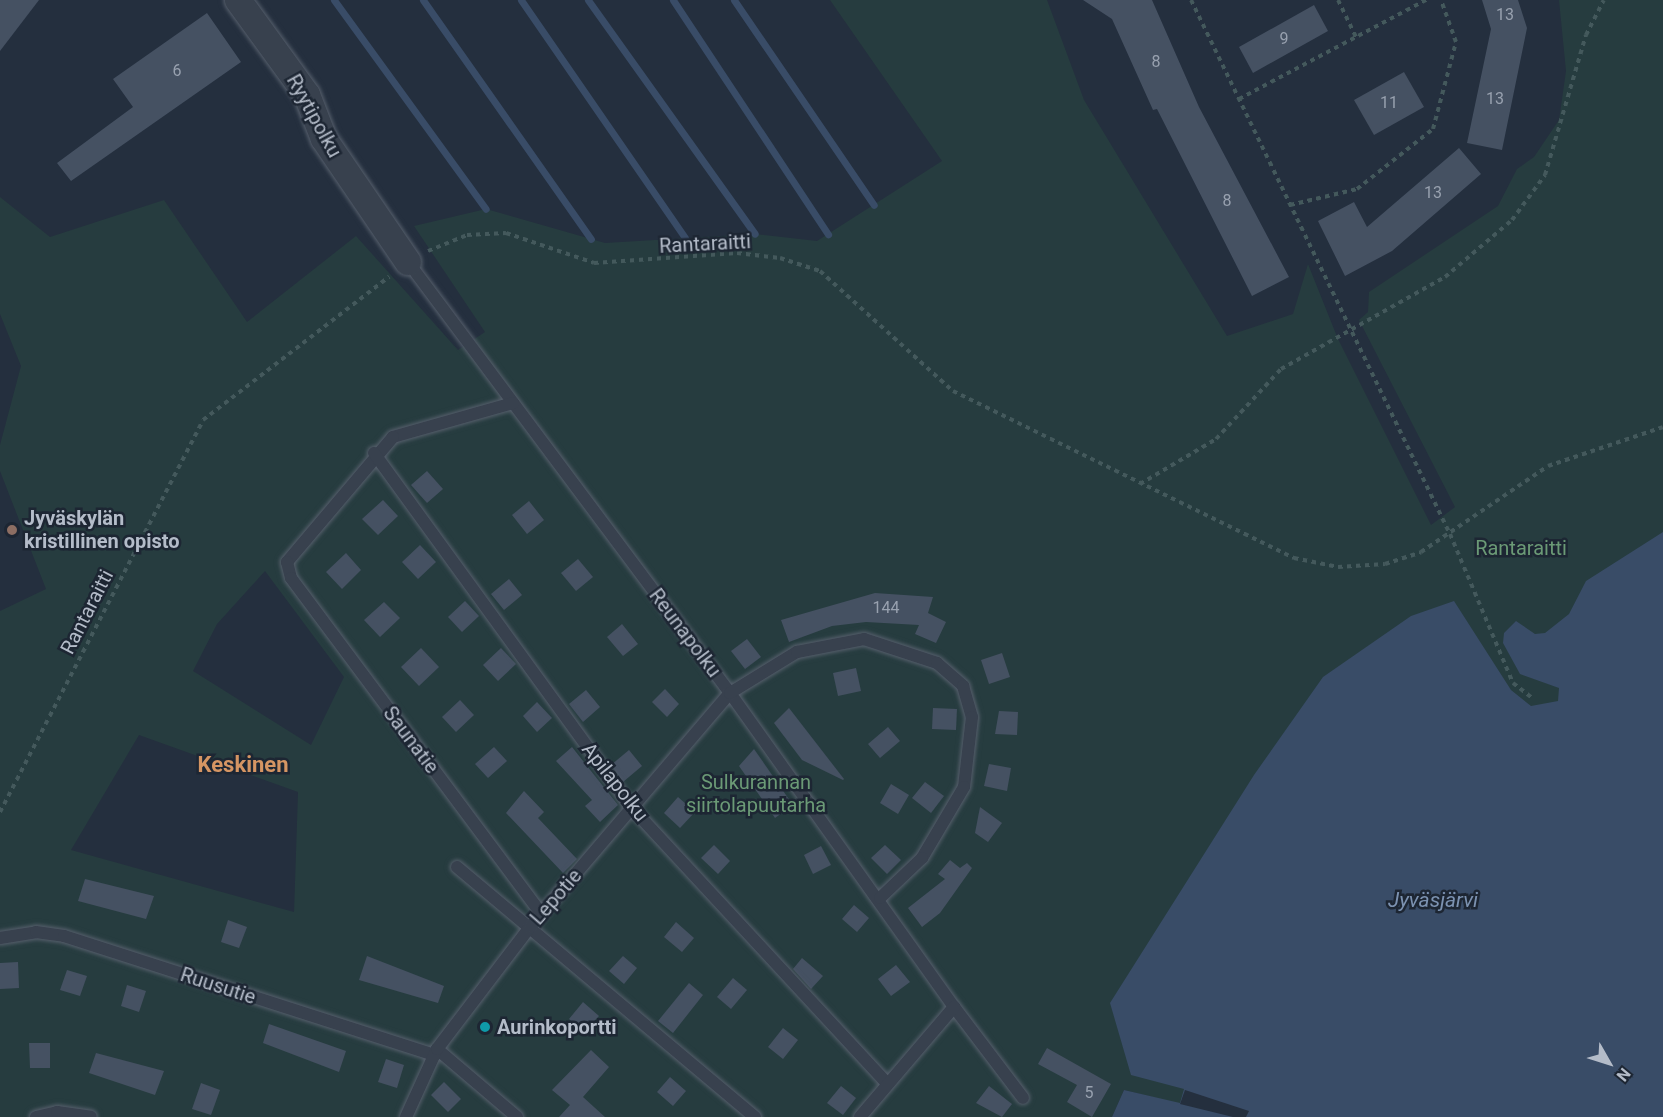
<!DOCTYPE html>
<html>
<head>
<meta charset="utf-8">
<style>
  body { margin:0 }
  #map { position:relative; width:1663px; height:1117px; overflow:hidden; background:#242f3e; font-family:Roboto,sans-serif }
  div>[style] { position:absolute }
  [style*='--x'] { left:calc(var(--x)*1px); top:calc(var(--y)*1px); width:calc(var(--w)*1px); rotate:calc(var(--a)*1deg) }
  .green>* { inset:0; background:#263c3f }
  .water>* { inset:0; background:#394c67 }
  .pier>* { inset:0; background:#242f3e }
  .stream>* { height:7px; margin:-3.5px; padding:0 3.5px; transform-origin:3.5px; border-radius:3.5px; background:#394c67 }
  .building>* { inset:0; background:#455162 }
  .path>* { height:4px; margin-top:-2px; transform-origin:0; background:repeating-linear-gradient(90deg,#44595c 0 4.5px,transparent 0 9px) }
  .roads { filter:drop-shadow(0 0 2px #565f6c) drop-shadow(0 0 2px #565f6c) }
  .service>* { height:12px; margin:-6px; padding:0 6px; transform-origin:6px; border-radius:6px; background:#38414e }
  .minor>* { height:26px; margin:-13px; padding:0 13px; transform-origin:13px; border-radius:13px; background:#38414e }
  .dots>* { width:16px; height:16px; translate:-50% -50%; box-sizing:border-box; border:3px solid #1d2633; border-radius:50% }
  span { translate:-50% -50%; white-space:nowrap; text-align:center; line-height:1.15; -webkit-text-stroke:5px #1d2633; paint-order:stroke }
  .number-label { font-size:16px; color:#98a1af }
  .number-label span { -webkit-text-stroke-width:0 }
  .street-label { font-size:20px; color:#b4bcc9 }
  .poi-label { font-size:20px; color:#b4bcc9; font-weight:700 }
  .left { translate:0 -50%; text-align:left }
  .park-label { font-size:20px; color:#6b9a76 }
  .water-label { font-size:21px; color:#7c92b1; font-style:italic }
  .quarter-label { font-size:22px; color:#d59563; font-weight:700 }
  .north { position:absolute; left:1579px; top:1033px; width:60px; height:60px; -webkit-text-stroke:4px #1d2633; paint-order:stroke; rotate:129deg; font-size:16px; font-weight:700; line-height:24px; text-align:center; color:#b4bcc9 }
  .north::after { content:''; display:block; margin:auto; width:21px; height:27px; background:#b4bcc9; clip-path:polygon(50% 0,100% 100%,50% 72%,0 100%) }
</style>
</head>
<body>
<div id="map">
  <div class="green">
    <i style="clip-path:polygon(evenodd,830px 0,1047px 0,1084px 100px,1227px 336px,1293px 314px,1308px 264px,1338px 339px,1431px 525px,1455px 507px,1359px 320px,1368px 312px,1369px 292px,1498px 206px,1517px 169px,1534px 157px,1559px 120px,1566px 71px,1559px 0,1663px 0,1663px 722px,1180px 1104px,1124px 1090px,1112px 1117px,0 1117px,0 611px,46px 589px,0 471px,0 445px,21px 366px,0 314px,0 197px,50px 237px,164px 200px,247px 322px,356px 236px,458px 350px,485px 332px,414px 226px,486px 209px,605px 243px,755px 234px,817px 241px,942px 161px,830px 0,265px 571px,344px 677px,311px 745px,193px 671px,217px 624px,265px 571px,830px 0,139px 735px,298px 792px,294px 912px,71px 850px,139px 735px)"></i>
  </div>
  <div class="water">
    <i style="clip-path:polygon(1663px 532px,1663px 1117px,1112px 1117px,1124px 1090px,1180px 1103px,1184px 1089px,1131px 1075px,1110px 1003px,1254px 775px,1323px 677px,1411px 616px,1454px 601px,1511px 690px,1531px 706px,1558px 701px,1559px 688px,1520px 674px,1503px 643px,1504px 633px,1516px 621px,1535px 634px,1545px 633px,1569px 614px,1586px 581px)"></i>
  </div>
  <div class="pier">
    <i style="clip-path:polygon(1185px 1090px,1249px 1111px,1246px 1117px,1233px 1117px,1180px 1104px)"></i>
  </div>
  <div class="stream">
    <i style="--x:334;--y:0;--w:258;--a:54"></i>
    <i style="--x:423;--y:0;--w:292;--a:54.9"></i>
    <i style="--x:521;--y:0;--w:289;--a:55.4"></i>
    <i style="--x:588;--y:0;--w:287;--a:54.5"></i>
    <i style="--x:673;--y:0;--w:281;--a:56.5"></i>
    <i style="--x:734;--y:0;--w:248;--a:55.7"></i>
  </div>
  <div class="building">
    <i style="clip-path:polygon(0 0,39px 0,0 51px)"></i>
    <i style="clip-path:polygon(1083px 0,1152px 0,1199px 107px,1289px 277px,1252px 296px,1157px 109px,1153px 110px,1112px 19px)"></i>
    <i style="clip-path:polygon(1482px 0,1518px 0,1527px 28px,1502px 150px,1467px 143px,1491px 29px)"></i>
    <i style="clip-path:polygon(1314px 5px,1328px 31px,1253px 73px,1239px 47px)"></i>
    <i style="clip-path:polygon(207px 13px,241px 62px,71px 181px,57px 163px,133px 107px,113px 79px)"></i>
    <i style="clip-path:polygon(1404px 72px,1424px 107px,1374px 135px,1354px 100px)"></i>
    <i style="clip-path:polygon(1459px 148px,1481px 174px,1392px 251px,1345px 276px,1318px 221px,1354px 202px,1367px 227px)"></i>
    <i style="clip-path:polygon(427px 471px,443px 489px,427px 503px,411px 485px)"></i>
    <i style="clip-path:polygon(383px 500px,398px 516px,378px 535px,362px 519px)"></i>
    <i style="clip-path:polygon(529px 501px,544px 520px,527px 534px,512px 515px)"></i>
    <i style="clip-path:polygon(420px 545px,436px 562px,418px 579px,402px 562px)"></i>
    <i style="clip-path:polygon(346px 553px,361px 570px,342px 589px,326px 572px)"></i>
    <i style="clip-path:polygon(578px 559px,593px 577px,576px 591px,561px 573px)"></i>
    <i style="clip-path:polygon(509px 579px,522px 595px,504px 610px,491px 594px)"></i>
    <i style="clip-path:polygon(875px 593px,933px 597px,928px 613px,946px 622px,936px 643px,915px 634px,919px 625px,866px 622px,832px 626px,789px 642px,781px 620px)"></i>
    <i style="clip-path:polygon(465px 601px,479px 616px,462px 632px,448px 617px)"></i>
    <i style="clip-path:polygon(384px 602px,400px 618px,380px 637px,364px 620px)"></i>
    <i style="clip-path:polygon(622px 624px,638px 644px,623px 656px,607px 637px)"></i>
    <i style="clip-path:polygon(747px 639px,761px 657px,745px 669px,731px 651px)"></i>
    <i style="clip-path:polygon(421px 648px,439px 667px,419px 686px,401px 667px)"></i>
    <i style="clip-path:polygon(501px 648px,516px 664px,498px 681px,483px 665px)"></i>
    <i style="clip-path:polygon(1002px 653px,1010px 677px,989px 684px,981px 660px)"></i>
    <i style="clip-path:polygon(856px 668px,861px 691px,838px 696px,833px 673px)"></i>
    <i style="clip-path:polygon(665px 689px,679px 704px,667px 717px,652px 702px)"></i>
    <i style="clip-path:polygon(586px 690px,600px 707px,583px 722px,569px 704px)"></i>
    <i style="clip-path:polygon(460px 700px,474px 715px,456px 732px,442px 717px)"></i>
    <i style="clip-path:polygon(537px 702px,552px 718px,537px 732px,523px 716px)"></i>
    <i style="clip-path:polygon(789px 708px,844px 779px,843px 780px,802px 760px,774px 723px)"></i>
    <i style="clip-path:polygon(933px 708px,957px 709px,956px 730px,932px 729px)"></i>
    <i style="clip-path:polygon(999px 711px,1018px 712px,1017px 735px,995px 734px)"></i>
    <i style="clip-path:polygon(888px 727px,900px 741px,880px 758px,868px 744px)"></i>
    <i style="clip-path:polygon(494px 747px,507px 761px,488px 778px,475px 764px)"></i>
    <i style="clip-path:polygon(572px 747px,618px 805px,600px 822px,585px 806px,592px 800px,556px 761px)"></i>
    <i style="clip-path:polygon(754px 749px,793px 805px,775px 818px,739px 766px)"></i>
    <i style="clip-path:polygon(629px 750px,642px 766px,623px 782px,611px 765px)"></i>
    <i style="clip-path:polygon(989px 764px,1011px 768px,1007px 791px,984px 786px)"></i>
    <i style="clip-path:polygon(925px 782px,944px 796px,931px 813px,912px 798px)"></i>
    <i style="clip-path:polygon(891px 784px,909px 795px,898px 814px,880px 803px)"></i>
    <i style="clip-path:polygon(524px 791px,544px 812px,538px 818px,577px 859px,563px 873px,506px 813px)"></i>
    <i style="clip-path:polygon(678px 797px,695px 812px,680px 828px,664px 813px)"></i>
    <i style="clip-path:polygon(980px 807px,1002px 823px,988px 842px,975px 833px)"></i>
    <i style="clip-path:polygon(714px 845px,730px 861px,718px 874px,701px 858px)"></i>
    <i style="clip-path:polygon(885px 845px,901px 860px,887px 874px,871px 858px)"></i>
    <i style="clip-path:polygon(821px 846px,831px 865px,813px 874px,804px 855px)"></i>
    <i style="clip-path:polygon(950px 860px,960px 868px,967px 863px,972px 868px,940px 913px,922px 927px,908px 908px,945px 879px,938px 874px)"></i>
    <i style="clip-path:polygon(85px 879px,154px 896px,146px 919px,78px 901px)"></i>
    <i style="clip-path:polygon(854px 905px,869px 918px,857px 932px,842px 919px)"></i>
    <i style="clip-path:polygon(228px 920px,247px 927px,239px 948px,221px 942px)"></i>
    <i style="clip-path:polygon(676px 922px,694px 938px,682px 952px,664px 937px)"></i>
    <i style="clip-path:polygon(367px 956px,444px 986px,438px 1003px,359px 980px)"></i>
    <i style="clip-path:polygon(623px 956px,637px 968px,624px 984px,609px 971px)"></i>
    <i style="clip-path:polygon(802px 958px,823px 976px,811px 989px,793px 969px)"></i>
    <i style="clip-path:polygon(18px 962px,19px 988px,0 989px,0 963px)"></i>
    <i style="clip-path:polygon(896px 965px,910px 982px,891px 996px,878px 979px)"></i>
    <i style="clip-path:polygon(67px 970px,87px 976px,80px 996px,60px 990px)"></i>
    <i style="clip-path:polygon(733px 978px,747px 990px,731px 1009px,717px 997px)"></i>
    <i style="clip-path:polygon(689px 983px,703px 995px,673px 1033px,658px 1021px)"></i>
    <i style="clip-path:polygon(127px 985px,146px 991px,139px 1012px,121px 1006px)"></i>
    <i style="clip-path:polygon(583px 1002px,599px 1016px,584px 1032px,569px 1019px)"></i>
    <i style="clip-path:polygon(269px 1024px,346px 1051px,339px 1072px,263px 1043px)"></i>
    <i style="clip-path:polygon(783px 1028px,798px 1040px,783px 1059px,768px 1047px)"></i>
    <i style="clip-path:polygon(29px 1043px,50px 1043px,50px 1068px,30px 1068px)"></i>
    <i style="clip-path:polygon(1047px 1048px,1111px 1084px,1092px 1117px,1067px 1102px,1077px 1085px,1038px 1064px)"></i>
    <i style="clip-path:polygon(591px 1050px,609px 1067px,583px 1097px,605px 1117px,559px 1117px,570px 1105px,552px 1090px)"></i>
    <i style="clip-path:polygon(96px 1053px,164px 1071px,155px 1095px,89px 1073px)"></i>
    <i style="clip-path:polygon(386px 1059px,404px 1065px,397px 1088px,378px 1082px)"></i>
    <i style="clip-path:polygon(670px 1077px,686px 1091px,673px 1106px,657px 1092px)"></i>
    <i style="clip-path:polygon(444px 1082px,461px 1099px,448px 1112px,431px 1095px)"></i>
    <i style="clip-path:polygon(201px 1083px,220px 1090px,211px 1115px,192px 1109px)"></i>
    <i style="clip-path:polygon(841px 1086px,856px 1098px,843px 1115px,827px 1103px)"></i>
    <i style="clip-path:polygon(989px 1086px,1012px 1104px,1002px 1117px,976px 1103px)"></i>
  </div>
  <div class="path">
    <i style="--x:1191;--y:0;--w:593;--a:64.13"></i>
    <i style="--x:1450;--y:534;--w:162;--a:67.1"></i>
    <i style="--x:1513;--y:683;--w:24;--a:38"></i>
    <i style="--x:1338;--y:0;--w:41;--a:64.1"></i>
    <i style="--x:1239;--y:99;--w:212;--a:-27.9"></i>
    <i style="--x:1290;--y:205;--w:69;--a:-13.4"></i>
    <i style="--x:1357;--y:189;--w:97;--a:-38.3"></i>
    <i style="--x:1433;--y:129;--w:90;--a:-75.2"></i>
    <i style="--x:1456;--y:42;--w:45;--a:-109.7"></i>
    <i style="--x:428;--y:251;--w:42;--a:-22.3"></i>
    <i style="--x:467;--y:235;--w:39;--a:-3"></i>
    <i style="--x:506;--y:233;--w:93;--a:18.8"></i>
    <i style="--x:594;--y:263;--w:143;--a:-4"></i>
    <i style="--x:737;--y:253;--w:43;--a:6.6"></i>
    <i style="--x:780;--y:258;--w:42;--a:18"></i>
    <i style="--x:820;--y:271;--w:179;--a:42.1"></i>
    <i style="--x:953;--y:391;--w:380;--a:26.1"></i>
    <i style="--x:1294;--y:558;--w:45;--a:11.6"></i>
    <i style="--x:1338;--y:567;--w:47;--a:-3.7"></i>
    <i style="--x:1385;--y:564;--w:38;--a:-18"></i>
    <i style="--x:1421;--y:552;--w:153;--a:-34.1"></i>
    <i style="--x:1548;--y:466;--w:121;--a:-18.7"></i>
    <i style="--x:1140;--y:484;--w:88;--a:-30.6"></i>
    <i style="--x:1216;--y:439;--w:96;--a:-47.1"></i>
    <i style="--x:1281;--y:369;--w:188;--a:-29.3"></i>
    <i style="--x:1445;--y:277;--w:88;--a:-40.4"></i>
    <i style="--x:1512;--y:220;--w:56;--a:-53.7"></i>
    <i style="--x:1545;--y:175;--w:146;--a:-73.7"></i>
    <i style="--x:1586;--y:35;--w:39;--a:-63"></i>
    <i style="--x:0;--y:812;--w:441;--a:-62.6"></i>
    <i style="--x:203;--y:420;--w:235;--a:-37.6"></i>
  </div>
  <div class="roads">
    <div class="service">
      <i style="--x:408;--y:262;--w:538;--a:53.24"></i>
      <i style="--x:730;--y:693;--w:386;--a:54.5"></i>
      <i style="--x:513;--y:403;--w:125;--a:164.2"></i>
      <i style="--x:393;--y:437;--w:164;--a:130.3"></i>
      <i style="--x:287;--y:562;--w:16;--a:76"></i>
      <i style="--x:291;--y:578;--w:419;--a:53.3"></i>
      <i style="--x:374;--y:453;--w:439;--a:54"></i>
      <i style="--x:632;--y:808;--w:376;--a:47.2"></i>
      <i style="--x:457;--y:867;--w:389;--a:40"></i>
      <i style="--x:0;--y:938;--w:36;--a:-9"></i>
      <i style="--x:36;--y:932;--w:28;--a:8"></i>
      <i style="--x:64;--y:936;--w:389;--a:17.8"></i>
      <i style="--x:954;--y:1007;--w:114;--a:52.8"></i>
      <i style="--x:437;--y:1049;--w:105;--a:40.4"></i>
      <i style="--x:36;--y:1117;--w:22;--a:-13"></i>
      <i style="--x:57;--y:1112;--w:34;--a:8"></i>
      <i style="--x:406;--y:1117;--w:75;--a:-65.5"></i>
      <i style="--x:437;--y:1049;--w:153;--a:-52.7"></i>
      <i style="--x:530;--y:927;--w:308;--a:-49.5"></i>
      <i style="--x:730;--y:693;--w:79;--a:-31.5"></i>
      <i style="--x:797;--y:652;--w:68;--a:-11"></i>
      <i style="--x:864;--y:639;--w:77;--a:18.2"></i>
      <i style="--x:937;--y:663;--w:35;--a:41"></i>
      <i style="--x:963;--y:686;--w:32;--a:74"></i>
      <i style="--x:972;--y:717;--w:70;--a:96.5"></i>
      <i style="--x:964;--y:787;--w:82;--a:120.6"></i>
      <i style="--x:922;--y:858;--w:58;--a:136.4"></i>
      <i style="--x:860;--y:1117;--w:145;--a:-49.5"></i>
    </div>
    <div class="minor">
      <i style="--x:238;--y:0;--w:117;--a:54"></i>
      <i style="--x:307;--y:95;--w:47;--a:68.9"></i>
      <i style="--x:324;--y:139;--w:149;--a:55.7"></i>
    </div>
  </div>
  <div class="dots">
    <i style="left:12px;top:530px;background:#8d6e63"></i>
    <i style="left:485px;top:1027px;background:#0f9aa8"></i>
  </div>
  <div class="number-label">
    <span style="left:1505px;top:15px">13</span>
    <span style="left:1284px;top:39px">9</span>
    <span style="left:1156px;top:62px">8</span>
    <span style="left:177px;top:71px">6</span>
    <span style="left:1495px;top:99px">13</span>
    <span style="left:1389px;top:103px">11</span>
    <span style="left:1433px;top:193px">13</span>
    <span style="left:1227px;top:201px">8</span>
    <span style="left:886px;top:608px">144</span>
    <span style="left:1089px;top:1093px">5</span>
  </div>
  <div class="street-label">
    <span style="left:314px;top:116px;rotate:61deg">Ryytipolku</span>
    <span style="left:705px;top:244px;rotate:-3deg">Rantaraitti</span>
    <span style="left:87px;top:612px;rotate:-63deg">Rantaraitti</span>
    <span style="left:685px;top:633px;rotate:53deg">Reunapolku</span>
    <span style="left:411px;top:740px;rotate:53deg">Saunatie</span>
    <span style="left:615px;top:782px;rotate:52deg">Apilapolku</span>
    <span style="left:556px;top:897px;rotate:-49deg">Lepotie</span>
    <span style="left:218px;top:986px;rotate:18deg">Ruusutie</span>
  </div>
  <div class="poi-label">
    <span class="left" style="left:24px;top:530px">Jyväskylän<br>kristillinen opisto</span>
    <span class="left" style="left:497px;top:1027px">Aurinkoportti</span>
  </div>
  <div class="park-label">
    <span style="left:1521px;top:548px">Rantaraitti</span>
    <span style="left:756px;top:794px">Sulkurannan<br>siirtolapuutarha</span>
  </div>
  <div class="water-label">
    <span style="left:1433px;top:900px">Jyväsjärvi</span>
  </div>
  <div class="quarter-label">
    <span style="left:243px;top:765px">Keskinen</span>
  </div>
  <div class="north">N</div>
</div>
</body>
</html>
